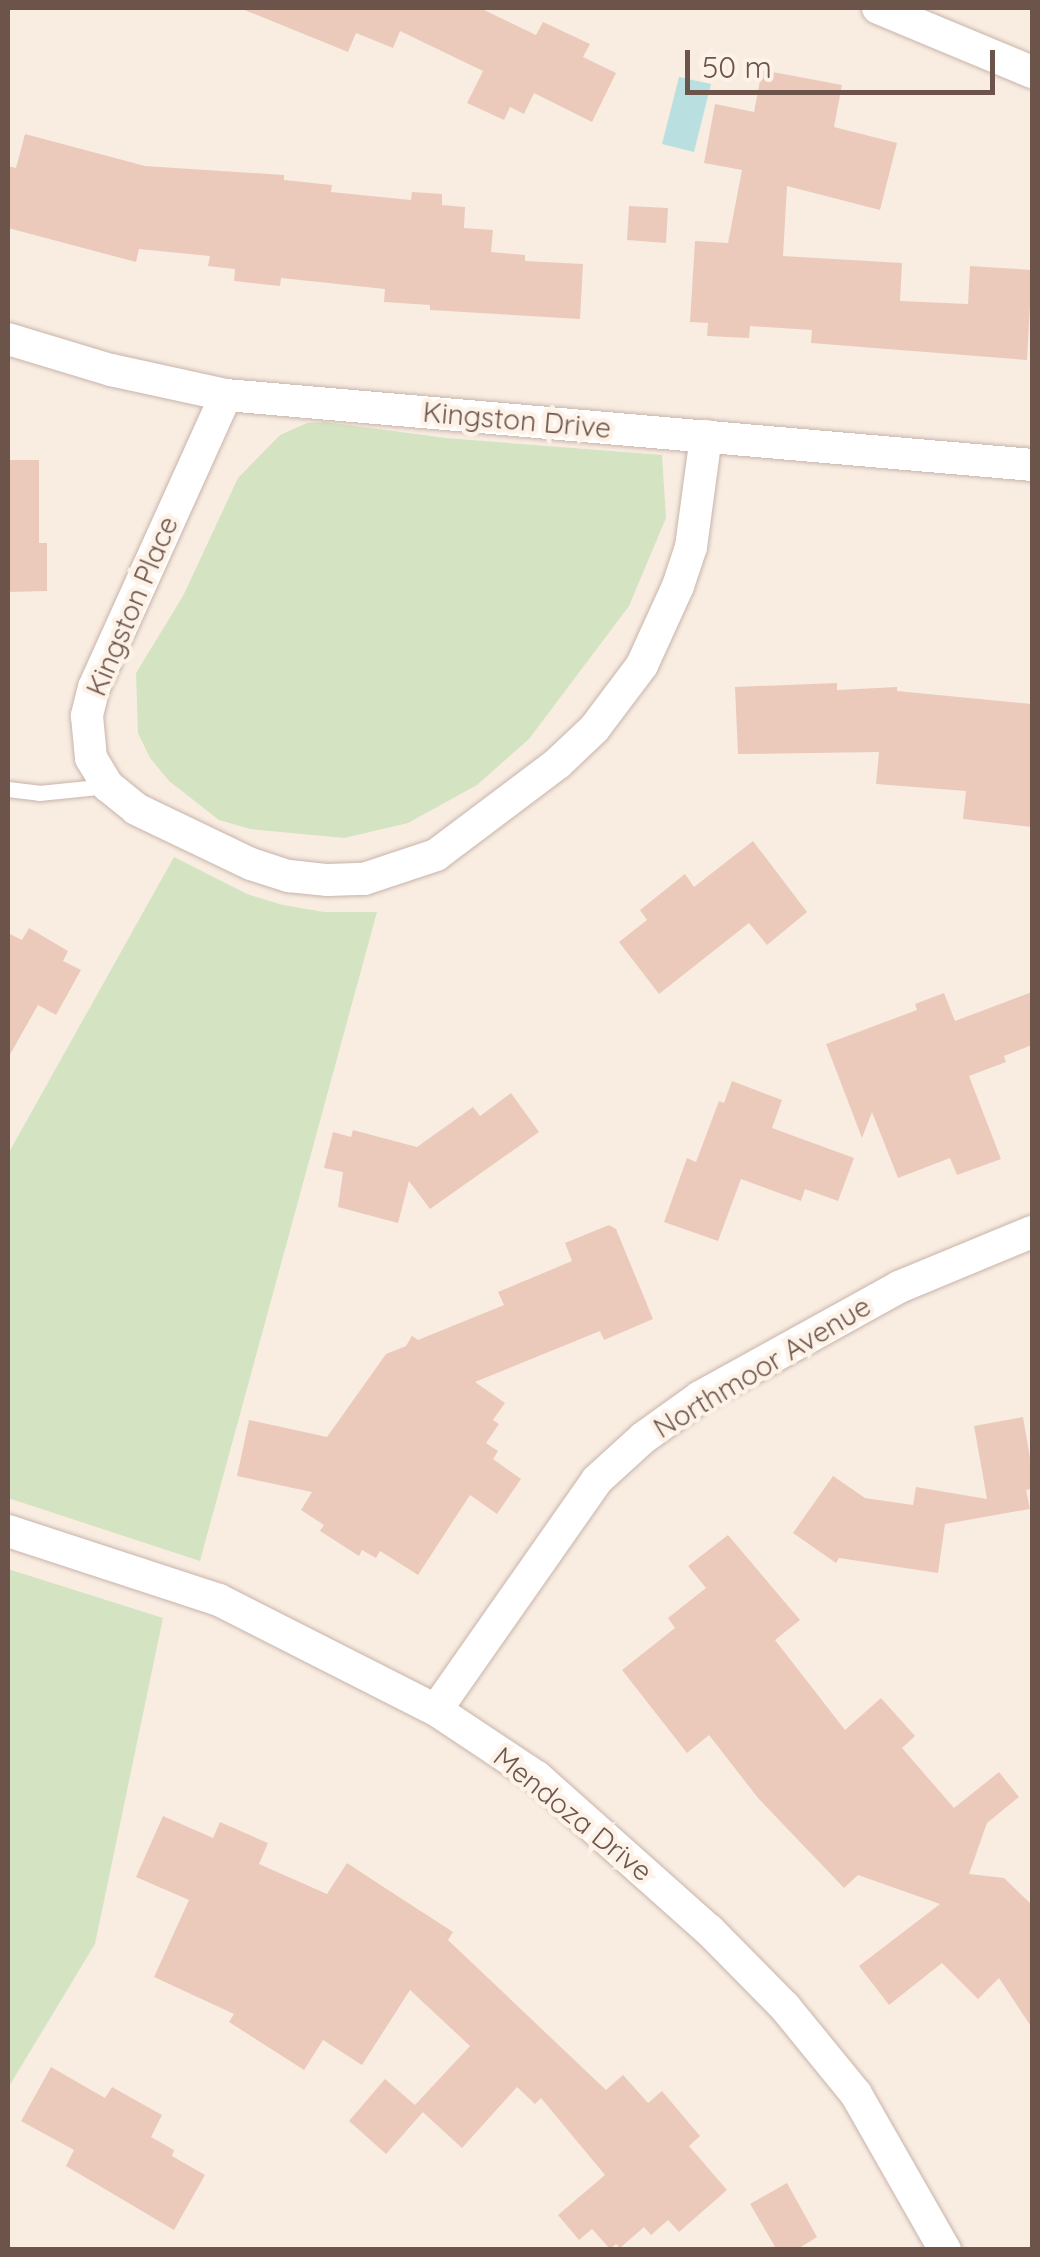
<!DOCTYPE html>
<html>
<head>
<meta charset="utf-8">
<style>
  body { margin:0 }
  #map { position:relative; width:1040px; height:2257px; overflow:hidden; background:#f9ede2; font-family:Quicksand,sans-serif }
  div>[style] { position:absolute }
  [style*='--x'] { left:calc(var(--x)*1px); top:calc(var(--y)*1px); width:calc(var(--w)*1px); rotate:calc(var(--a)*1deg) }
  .green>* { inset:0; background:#d4e4c2 }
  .water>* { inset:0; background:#b9dfe0 }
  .building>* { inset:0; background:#ebcabc }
  .roads { filter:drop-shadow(0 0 2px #c8b4aa) drop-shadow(0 0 2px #c8b4aa) }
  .lane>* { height:15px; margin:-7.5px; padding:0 7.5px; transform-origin:7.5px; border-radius:7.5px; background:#fff }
  .street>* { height:32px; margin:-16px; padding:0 16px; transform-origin:16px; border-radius:16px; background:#fff }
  span { translate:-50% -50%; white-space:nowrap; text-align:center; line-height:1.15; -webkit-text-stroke:9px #fdf2e7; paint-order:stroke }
  .street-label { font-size:28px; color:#6d544b }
  .frame { position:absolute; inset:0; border:10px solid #6d544b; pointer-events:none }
  .scale { position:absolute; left:685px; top:50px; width:310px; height:45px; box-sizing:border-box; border:5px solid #6d544b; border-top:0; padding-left:12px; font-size:30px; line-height:35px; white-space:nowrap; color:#6d544b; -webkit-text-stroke:8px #fdf2e7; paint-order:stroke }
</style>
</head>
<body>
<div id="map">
  <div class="green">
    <i style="clip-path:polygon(325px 422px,446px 438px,662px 455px,666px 518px,629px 606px,529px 739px,477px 785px,408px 823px,344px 838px,250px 829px,219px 820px,169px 781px,150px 758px,138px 733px,136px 673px,183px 596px,238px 478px,280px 435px,307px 423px)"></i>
    <i style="clip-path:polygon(174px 857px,247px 894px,283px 905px,324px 912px,377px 912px,200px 1561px,8px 1498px,8px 1154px)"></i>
    <i style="clip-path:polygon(8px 1569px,163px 1618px,95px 1944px,8px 2088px)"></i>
  </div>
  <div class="water">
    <i style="clip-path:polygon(679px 77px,711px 84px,694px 152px,662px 144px)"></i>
  </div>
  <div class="building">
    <i style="clip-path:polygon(480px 8px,536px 35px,543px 22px,590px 44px,583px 57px,616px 73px,592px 122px,534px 93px,524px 114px,510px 107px,504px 120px,467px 103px,483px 71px,400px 31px,393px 48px,356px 33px,348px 52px,242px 9px)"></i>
    <i style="clip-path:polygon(762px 70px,842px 85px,834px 127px,897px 143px,880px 210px,787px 186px,783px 256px,902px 263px,900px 301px,968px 304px,970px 266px,1032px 270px,1027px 360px,811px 343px,812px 330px,750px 326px,749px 338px,707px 336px,708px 323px,690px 322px,695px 241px,728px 243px,742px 170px,704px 163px,715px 104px,754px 112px)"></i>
    <i style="clip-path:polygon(25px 134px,145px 166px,284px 175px,284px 180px,332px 185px,331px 192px,411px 200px,412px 192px,442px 194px,442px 205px,465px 207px,464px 228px,493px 230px,491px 252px,525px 255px,525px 261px,583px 264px,580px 319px,430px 310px,430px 305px,384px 302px,385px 289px,281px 278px,280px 286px,234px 281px,235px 269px,208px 266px,210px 256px,139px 249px,136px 262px,8px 228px,8px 166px,16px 168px)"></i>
    <i style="clip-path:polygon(629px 206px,668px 208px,666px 243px,627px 240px)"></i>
    <i style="clip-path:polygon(8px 460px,39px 460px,39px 543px,47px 543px,47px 591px,8px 592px)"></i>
    <i style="clip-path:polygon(837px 683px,837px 690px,897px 687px,897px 691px,1032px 704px,1032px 827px,963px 819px,966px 791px,876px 784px,879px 752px,738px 754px,735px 687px)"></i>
    <i style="clip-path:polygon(753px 841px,807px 912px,767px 945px,749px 923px,659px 994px,619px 942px,647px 920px,640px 910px,685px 874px,694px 887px)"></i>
    <i style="clip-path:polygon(29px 928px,68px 951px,63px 961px,81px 970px,56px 1015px,38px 1005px,8px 1058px,8px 933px,22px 940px)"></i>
    <i style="clip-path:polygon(1032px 992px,1032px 1045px,1004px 1056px,1006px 1062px,969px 1076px,1001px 1159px,957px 1175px,950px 1158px,898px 1178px,872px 1112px,862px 1138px,826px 1044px,917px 1010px,915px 1004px,944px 993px,955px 1021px)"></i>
    <i style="clip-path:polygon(732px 1081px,782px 1100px,772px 1128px,854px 1158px,838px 1201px,805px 1189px,801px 1201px,741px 1179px,718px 1241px,664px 1222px,687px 1158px,696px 1162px,719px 1101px,724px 1103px)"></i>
    <i style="clip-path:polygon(511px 1093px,539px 1132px,430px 1209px,409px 1181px,398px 1223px,338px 1207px,343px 1172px,324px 1168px,333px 1132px,351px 1137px,353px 1130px,417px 1147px,473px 1107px,480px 1116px)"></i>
    <i style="clip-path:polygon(609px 1225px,616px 1229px,653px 1319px,604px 1340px,600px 1331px,475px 1382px,505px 1403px,493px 1420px,499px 1424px,486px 1443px,498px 1451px,493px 1459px,521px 1479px,497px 1514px,470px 1495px,418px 1575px,380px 1551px,376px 1558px,362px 1550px,359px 1556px,320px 1531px,324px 1525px,301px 1510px,312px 1492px,237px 1476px,249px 1420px,327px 1437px,386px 1354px,406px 1346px,412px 1336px,418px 1340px,504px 1305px,498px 1292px,572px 1261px,565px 1243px)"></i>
    <i style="clip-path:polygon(1023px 1417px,1032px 1469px,1032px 1489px,1026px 1490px,1030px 1509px,945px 1524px,938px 1573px,839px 1558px,836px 1563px,793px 1533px,833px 1476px,865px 1498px,913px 1505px,916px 1487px,987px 1499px,974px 1426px)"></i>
    <i style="clip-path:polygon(728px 1535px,800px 1620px,775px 1640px,845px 1730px,881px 1698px,915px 1736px,902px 1748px,954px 1808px,999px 1772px,1019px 1797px,987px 1823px,969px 1874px,1004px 1878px,1032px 1905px,1032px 2028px,999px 1978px,978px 1999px,942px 1963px,889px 2005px,859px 1966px,940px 1904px,858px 1875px,844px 1888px,758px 1798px,709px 1735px,687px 1753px,622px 1670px,675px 1628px,668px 1618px,706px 1588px,688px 1566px)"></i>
    <i style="clip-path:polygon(163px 1816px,213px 1838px,220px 1822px,268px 1843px,259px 1864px,327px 1894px,347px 1863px,382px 1886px,453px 1932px,448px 1940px,606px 2090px,623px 2075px,648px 2103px,662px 2091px,700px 2136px,689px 2146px,727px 2190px,679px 2232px,668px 2220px,651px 2235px,644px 2227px,620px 2248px,616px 2244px,610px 2249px,592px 2229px,579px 2240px,558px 2215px,605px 2175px,541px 2098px,535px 2104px,517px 2087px,462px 2148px,415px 2105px,470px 2046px,410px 1990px,362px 2065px,323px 2040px,304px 2070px,229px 2022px,234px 2014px,154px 1977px,189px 1900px,136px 1877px)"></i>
    <i style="clip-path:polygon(51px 2067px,105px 2098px,112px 2087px,162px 2115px,151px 2137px,174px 2150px,172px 2156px,205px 2175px,174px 2230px,66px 2166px,74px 2150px,21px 2121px)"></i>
    <i style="clip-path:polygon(385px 2079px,423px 2112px,386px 2154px,349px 2121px)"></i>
    <i style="clip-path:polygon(787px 2183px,817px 2237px,796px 2250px,777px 2250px,750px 2204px)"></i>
  </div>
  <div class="roads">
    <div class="lane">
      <i style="--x:8;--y:789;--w:31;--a:7"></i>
      <i style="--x:39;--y:793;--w:69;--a:-5.8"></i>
    </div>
    <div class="street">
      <i style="--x:878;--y:8;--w:167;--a:22.6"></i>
      <i style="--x:8;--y:339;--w:108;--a:16.8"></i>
      <i style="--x:111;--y:370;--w:118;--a:12.3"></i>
      <i style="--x:226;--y:395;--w:809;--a:4.96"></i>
      <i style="--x:226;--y:395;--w:320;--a:114.3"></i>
      <i style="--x:94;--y:687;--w:30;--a:104"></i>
      <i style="--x:87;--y:716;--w:42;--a:84.6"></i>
      <i style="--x:91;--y:758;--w:33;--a:59"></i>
      <i style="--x:108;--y:786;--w:36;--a:39"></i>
      <i style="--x:136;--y:809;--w:127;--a:25.6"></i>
      <i style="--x:251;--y:864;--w:40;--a:18"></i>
      <i style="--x:289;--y:876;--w:39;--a:6"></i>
      <i style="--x:328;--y:880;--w:36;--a:-2"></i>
      <i style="--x:364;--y:879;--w:76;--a:-18.4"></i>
      <i style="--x:436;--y:855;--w:153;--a:-37"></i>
      <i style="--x:558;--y:763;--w:50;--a:-43.4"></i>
      <i style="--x:594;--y:729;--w:80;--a:-53.1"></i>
      <i style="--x:642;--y:665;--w:87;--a:-65.5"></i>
      <i style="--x:678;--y:586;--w:41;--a:-71.6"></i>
      <i style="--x:691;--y:547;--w:112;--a:-82.3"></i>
      <i style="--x:8;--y:1531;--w:222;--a:18.1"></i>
      <i style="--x:219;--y:1600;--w:243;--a:26.9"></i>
      <i style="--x:436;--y:1710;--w:121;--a:33.6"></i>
      <i style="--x:537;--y:1777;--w:230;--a:41.7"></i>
      <i style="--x:709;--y:1930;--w:108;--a:45.4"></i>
      <i style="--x:785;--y:2007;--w:112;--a:50.8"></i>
      <i style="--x:856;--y:2094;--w:180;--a:60.3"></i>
      <i style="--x:436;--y:1710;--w:281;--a:-55"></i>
      <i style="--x:597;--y:1480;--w:62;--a:-42.4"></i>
      <i style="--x:643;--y:1438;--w:70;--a:-35.7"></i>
      <i style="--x:700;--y:1397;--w:227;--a:-28.9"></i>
      <i style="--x:899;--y:1287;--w:144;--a:-22.5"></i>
    </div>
  </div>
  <div class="street-label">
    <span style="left:517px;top:420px;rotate:5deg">Kingston Drive</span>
    <span style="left:132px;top:606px;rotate:-67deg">Kingston Place</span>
    <span style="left:762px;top:1367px;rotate:-31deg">Northmoor Avenue</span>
    <span style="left:573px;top:1814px;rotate:39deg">Mendoza Drive</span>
  </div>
  <div class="frame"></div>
  <div class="scale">50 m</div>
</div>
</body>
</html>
